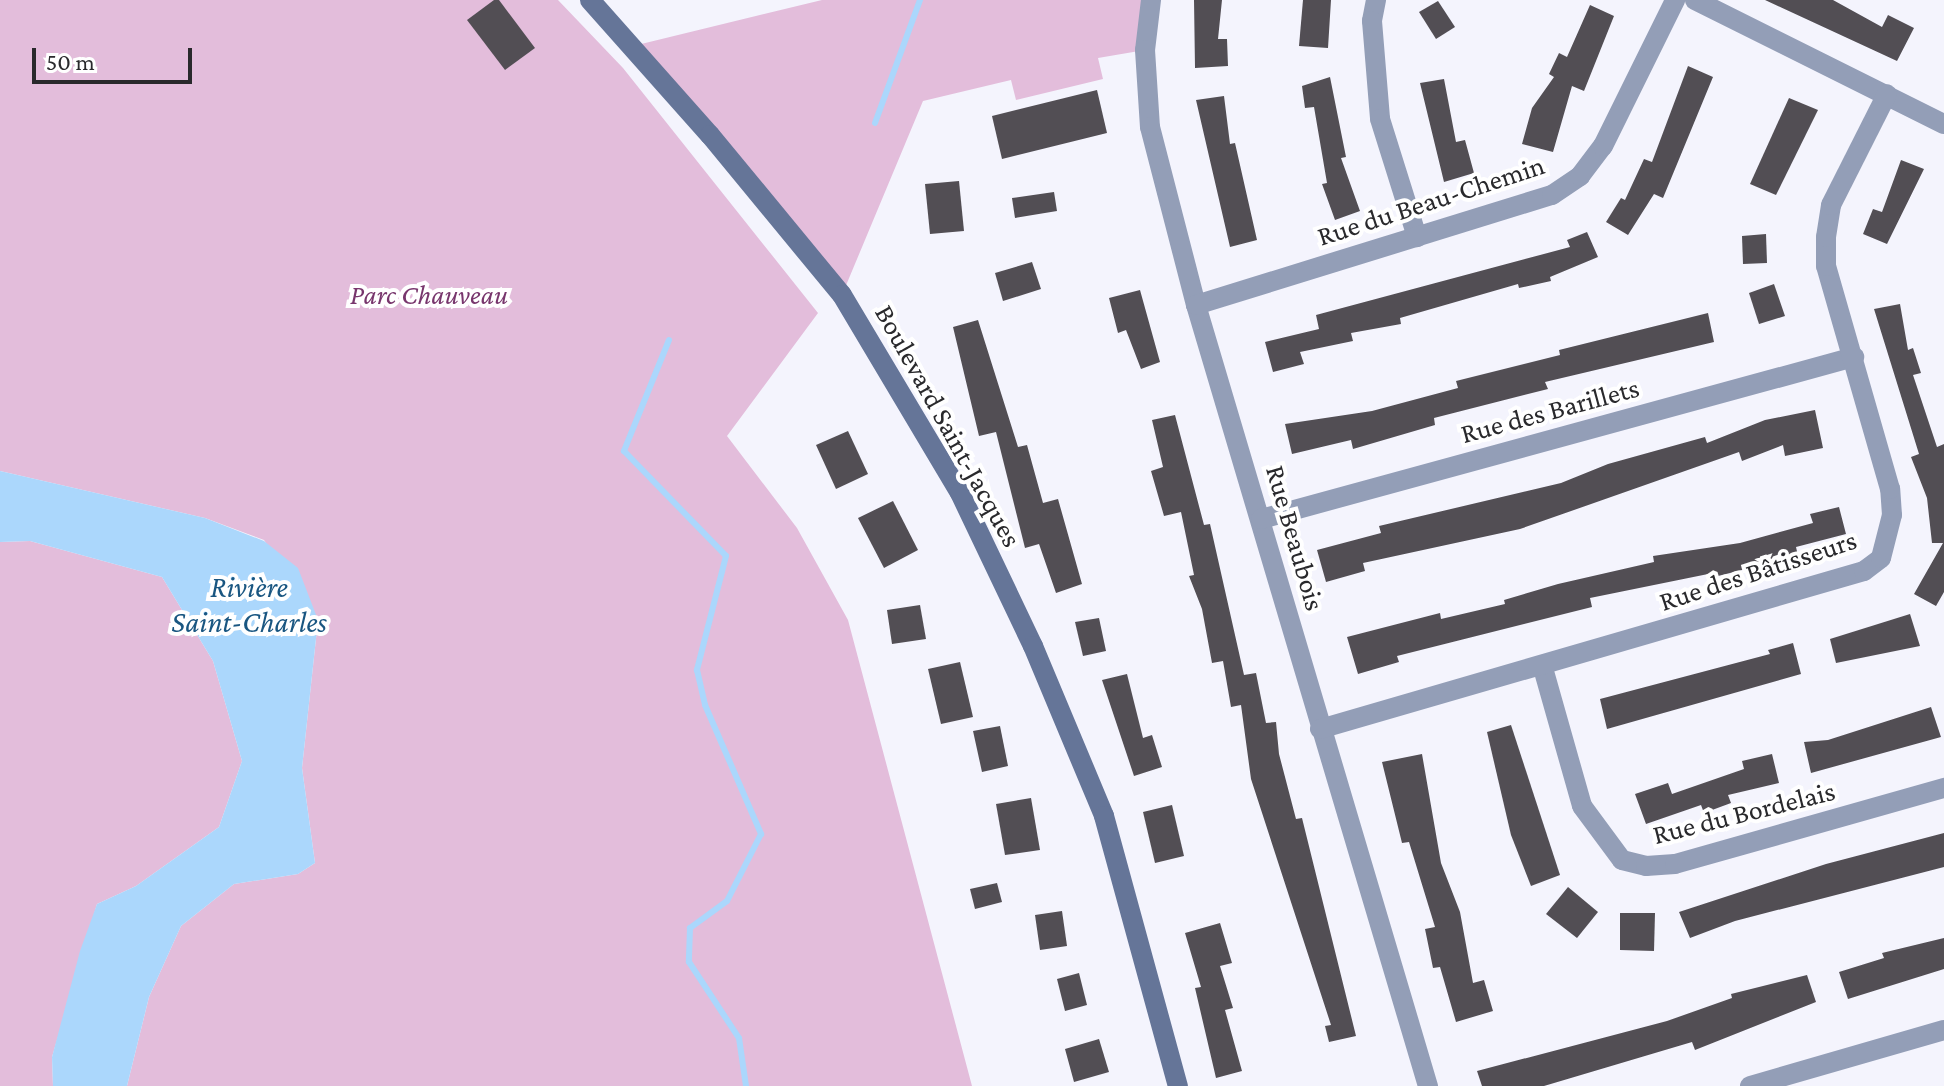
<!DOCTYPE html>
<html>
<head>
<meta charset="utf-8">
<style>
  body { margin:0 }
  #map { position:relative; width:1944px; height:1086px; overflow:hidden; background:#f4f4fd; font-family:"Crimson Pro",serif }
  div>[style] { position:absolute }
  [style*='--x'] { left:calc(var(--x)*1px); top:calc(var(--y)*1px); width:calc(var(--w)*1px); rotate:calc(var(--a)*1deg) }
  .green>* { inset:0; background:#e3bddb }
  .water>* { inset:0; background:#abd7fc }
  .stream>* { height:6px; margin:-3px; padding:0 3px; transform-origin:3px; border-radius:3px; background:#abd7fc }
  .building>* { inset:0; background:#524e54 }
  .street>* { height:20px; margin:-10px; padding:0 10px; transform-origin:10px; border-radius:10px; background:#939eb7 }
  .secondary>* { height:20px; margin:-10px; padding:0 10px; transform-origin:10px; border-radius:10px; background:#657598 }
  span { translate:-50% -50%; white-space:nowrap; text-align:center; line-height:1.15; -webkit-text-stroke:8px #fff; paint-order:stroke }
  .street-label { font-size:28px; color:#29292c }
  .park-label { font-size:28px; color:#78366d; font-style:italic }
  .water-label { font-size:30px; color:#195681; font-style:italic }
  .scale { position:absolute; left:32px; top:48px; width:160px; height:36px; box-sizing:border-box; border:4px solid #29292c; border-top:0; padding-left:10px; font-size:24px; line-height:28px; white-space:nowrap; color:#29292c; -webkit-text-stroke:6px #fff; paint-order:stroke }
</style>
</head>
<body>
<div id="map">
  <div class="green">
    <i style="clip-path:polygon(0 0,558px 0,623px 68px,818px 313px,727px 436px,797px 528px,848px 620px,972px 1086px,127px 1086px,149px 997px,181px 926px,234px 884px,298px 874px,315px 863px,302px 768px,318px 620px,264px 540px,205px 518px,0 471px)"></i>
    <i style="clip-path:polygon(822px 0,1151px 0,1145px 50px,1098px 58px,1103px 79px,1016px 100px,1011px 80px,923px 101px,842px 295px,633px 46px)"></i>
    <i style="clip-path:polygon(30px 541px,162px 577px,213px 661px,242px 761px,219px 827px,136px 886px,97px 904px,52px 1057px,53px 1086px,0 1086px,0 542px)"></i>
  </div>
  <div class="water">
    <i style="clip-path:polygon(0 471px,205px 518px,264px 541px,298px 568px,318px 620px,302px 768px,315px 863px,298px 874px,234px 884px,181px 926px,149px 997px,127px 1086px,53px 1086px,52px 1057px,80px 951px,97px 904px,136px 886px,219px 827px,242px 761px,213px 661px,162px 577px,30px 541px,0 542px)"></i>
  </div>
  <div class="stream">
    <i style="--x:875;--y:123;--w:131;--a:-69.9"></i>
    <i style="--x:669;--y:340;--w:120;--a:112.1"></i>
    <i style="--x:624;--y:451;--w:146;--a:45.8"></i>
    <i style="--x:726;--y:556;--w:118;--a:104.3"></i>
    <i style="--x:697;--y:670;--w:36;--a:77"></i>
    <i style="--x:705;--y:705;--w:141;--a:66.5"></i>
    <i style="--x:761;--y:834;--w:75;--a:116.9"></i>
    <i style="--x:727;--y:901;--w:46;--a:143.9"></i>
    <i style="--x:690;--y:928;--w:34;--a:92"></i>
    <i style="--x:689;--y:962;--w:91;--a:56.7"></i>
    <i style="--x:739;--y:1038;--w:49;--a:81.7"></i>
  </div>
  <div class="building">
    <i style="clip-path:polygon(494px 0,499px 0,535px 48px,505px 70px,467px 20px)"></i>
    <i style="clip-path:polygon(1194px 0,1222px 0,1218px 39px,1227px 39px,1228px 66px,1195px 68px)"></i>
    <i style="clip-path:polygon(1303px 0,1331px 0,1328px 48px,1299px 46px)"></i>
    <i style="clip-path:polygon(1765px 0,1833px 0,1882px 27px,1888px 15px,1914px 28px,1897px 61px)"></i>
    <i style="clip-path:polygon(1438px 1px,1455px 27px,1436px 39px,1419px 12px)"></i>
    <i style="clip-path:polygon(1590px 5px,1614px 16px,1584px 91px,1572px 86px,1553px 152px,1522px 144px,1532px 108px,1554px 77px,1549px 74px,1559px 53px,1567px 57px)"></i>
    <i style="clip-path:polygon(1688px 66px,1713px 77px,1663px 198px,1654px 194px,1628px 235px,1606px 222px,1621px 198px,1625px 200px,1644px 159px,1652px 162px)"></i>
    <i style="clip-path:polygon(1330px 77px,1346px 157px,1341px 158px,1360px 211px,1335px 220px,1322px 184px,1327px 183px,1314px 107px,1305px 108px,1302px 86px)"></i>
    <i style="clip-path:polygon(1444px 79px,1456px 142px,1465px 140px,1474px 173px,1444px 182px,1420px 83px)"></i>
    <i style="clip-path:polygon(1097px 90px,1107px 133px,1002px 159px,992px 116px)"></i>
    <i style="clip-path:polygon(1224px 96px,1230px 144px,1235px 143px,1257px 240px,1230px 247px,1196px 100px)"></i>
    <i style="clip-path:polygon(1789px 98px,1818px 110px,1776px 195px,1750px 184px)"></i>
    <i style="clip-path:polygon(1901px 160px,1924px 169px,1887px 244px,1863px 234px,1873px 209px,1882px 212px)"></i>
    <i style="clip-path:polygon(959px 181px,964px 231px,930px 234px,925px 184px)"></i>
    <i style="clip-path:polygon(1054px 192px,1057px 211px,1015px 218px,1012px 198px)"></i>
    <i style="clip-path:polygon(1587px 232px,1598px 257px,1550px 277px,1551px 281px,1519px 288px,1518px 284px,1400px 318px,1401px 324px,1351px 333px,1353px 341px,1300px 352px,1304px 364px,1273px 372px,1265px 342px,1319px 329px,1316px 315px,1570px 247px,1567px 240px)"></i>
    <i style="clip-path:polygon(1766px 234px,1767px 263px,1743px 264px,1742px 236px)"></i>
    <i style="clip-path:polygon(1032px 262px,1041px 289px,1003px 301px,995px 273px)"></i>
    <i style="clip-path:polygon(1774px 284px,1785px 316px,1759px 324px,1749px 293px)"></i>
    <i style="clip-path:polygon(1140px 290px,1160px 362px,1141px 369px,1126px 330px,1118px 333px,1109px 298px)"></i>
    <i style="clip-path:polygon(1900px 304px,1908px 350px,1913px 348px,1921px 373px,1913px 375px,1937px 447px,1944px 444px,1944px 592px,1936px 606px,1914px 594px,1943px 543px,1932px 543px,1927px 498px,1911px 457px,1919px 454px,1874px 309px)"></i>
    <i style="clip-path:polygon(1708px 313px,1714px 342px,1545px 382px,1548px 389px,1434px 418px,1435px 425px,1353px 449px,1351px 440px,1292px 454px,1285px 424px,1372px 411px,1458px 388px,1456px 381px,1560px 355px,1559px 350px)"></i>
    <i style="clip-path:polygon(978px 320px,1018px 447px,1027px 445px,1043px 503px,1058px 499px,1082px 584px,1056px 593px,1039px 544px,1025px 548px,996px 432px,979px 436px,953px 327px)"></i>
    <i style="clip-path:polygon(1815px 410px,1823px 448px,1785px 456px,1783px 445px,1742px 461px,1739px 452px,1520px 529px,1363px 563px,1365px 571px,1326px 582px,1317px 550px,1381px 533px,1379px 526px,1561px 483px,1608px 464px,1705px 437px,1707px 443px,1765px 420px)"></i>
    <i style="clip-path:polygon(1175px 415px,1204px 525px,1210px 524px,1244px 675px,1256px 673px,1266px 723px,1276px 722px,1279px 754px,1296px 819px,1302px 818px,1356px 1036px,1329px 1042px,1325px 1026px,1331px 1025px,1251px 779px,1241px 705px,1231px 707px,1223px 661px,1212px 663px,1202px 609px,1189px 576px,1194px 575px,1181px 512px,1164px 516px,1151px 471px,1163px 467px,1152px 420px)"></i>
    <i style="clip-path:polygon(848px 431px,868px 474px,836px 489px,816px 445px)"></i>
    <i style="clip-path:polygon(893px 501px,918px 550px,884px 568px,858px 518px)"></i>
    <i style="clip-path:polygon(1839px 507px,1846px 534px,1796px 547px,1798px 556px,1714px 577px,1713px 573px,1590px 598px,1592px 607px,1397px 656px,1399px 662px,1358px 674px,1347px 637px,1440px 613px,1441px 619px,1505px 604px,1504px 600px,1558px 584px,1654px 562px,1653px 556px,1740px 543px,1813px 523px,1810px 514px)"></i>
    <i style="clip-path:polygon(920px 605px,926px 639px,892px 644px,887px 610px)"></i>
    <i style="clip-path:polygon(1910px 614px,1920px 646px,1836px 663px,1830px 639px)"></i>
    <i style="clip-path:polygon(1099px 618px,1106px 651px,1083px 656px,1075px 622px)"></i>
    <i style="clip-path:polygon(1793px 643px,1801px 674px,1607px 729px,1600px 699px,1770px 654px,1768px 650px)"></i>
    <i style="clip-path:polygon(960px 662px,973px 717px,941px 724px,928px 669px)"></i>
    <i style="clip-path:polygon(1127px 674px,1143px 738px,1152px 735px,1162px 767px,1134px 776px,1102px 680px)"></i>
    <i style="clip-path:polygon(1931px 707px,1941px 737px,1811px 773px,1804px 742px,1828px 740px)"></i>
    <i style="clip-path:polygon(1511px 725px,1560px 875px,1531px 886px,1511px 835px,1487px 732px)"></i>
    <i style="clip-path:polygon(1000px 726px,1008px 766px,982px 772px,973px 731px)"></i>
    <i style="clip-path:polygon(1422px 754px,1441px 863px,1460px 912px,1473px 983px,1484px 980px,1493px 1011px,1456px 1022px,1440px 967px,1433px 968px,1425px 929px,1435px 927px,1409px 842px,1402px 843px,1382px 762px)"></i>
    <i style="clip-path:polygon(1772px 754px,1779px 783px,1728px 795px,1731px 803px,1704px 813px,1701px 805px,1646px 824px,1635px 794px,1668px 783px,1672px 794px,1744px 769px,1742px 761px)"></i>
    <i style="clip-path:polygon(1031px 798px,1040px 850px,1005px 855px,996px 804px)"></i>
    <i style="clip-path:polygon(1172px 805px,1184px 856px,1155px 863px,1143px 812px)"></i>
    <i style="clip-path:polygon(1944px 833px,1944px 867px,1735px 921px,1690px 938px,1679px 912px,1826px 864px)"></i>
    <i style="clip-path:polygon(997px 883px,1002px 902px,975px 909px,970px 889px)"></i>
    <i style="clip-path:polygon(1568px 887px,1598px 912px,1577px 938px,1546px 914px)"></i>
    <i style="clip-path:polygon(1062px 911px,1067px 946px,1040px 950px,1035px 915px)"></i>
    <i style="clip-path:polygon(1620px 913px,1655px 913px,1654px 951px,1620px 950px)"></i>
    <i style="clip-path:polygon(1220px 923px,1232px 963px,1220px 966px,1233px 1008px,1225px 1010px,1242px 1071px,1216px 1078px,1195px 988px,1201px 987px,1185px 933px)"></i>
    <i style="clip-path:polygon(1944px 938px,1944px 969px,1848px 999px,1839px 972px,1884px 958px,1882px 953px)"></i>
    <i style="clip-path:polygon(1079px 973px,1087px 1005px,1065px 1011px,1057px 979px)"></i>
    <i style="clip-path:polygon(1807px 975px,1816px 1002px,1695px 1050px,1692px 1042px,1544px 1086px,1482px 1086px,1477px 1071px,1667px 1021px,1732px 998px,1731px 994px)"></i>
    <i style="clip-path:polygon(1099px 1039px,1109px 1072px,1074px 1082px,1065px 1049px)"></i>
  </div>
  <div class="street">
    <i style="--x:1151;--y:0;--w:50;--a:96.8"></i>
    <i style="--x:1145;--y:50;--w:77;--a:86.3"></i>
    <i style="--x:1150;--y:127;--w:184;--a:75.5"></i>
    <i style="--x:1196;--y:305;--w:815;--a:73.46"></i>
    <i style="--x:1376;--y:0;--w:21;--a:101"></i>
    <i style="--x:1372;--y:21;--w:98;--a:85.3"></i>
    <i style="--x:1380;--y:119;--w:124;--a:72.6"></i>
    <i style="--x:1695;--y:0;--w:278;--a:26.5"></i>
    <i style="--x:1196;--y:305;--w:373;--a:-17.2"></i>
    <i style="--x:1552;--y:195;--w:34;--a:-34"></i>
    <i style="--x:1580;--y:176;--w:38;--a:-53"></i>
    <i style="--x:1603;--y:146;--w:163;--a:-63.7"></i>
    <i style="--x:1261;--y:519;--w:615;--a:-15.28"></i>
    <i style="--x:1543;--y:668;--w:143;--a:74.2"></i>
    <i style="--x:1582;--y:806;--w:67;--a:53.5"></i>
    <i style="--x:1622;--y:860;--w:25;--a:14"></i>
    <i style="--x:1646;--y:866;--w:29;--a:-4"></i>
    <i style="--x:1675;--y:864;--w:280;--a:-15.8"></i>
    <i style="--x:1320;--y:729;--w:566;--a:-16.2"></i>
    <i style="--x:1864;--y:571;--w:21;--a:-37"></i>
    <i style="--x:1881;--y:558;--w:44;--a:-75.7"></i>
    <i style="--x:1892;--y:515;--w:26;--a:-94"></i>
    <i style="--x:1890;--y:489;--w:232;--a:-106"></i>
    <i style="--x:1826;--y:266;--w:29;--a:-90"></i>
    <i style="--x:1826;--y:237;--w:32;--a:-81"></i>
    <i style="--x:1831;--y:205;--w:124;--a:-63.2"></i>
    <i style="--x:1750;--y:1086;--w:202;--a:-16.1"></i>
  </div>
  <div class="secondary">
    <i style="--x:590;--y:0;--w:181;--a:48.4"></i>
    <i style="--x:710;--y:135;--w:207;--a:50.5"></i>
    <i style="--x:842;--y:295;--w:230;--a:59.2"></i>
    <i style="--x:960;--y:493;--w:170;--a:64.5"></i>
    <i style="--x:1033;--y:646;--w:184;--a:67.3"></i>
    <i style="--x:1104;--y:816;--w:280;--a:74.7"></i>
  </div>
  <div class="street-label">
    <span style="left:1431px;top:201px;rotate:-18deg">Rue du Beau-Chemin</span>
    <span style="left:1550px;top:411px;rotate:-15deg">Rue des Barillets</span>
    <span style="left:948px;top:426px;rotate:61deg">Boulevard Saint-Jacques</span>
    <span style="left:1295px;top:538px;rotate:74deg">Rue Beaubois</span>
    <span style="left:1758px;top:571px;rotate:-18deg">Rue des Bâtisseurs</span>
    <span style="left:1744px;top:813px;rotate:-14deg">Rue du Bordelais</span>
  </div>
  <div class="park-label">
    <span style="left:429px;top:295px">Parc Chauveau</span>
  </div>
  <div class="water-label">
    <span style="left:249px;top:604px">Rivière<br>Saint-Charles</span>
  </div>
  <div class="scale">50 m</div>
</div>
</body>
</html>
